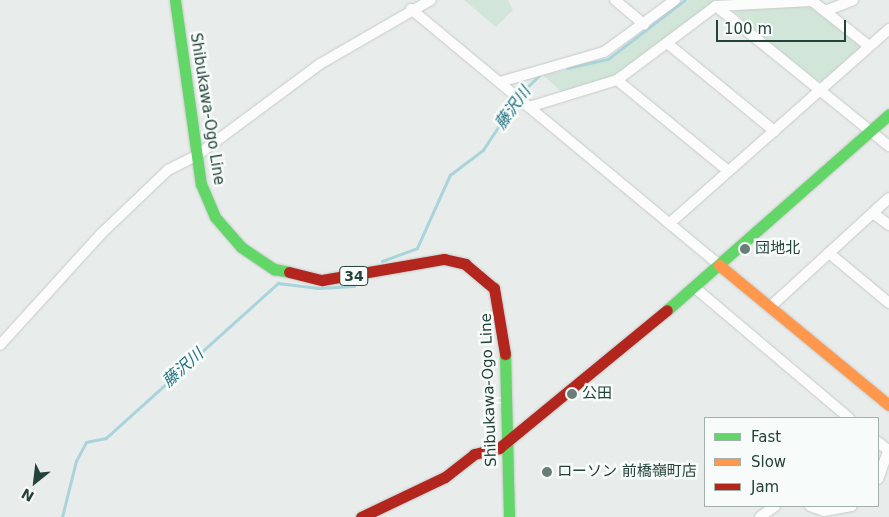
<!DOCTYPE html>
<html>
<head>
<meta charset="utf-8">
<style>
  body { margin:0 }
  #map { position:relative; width:889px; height:517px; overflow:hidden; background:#e8edeb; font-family:"DejaVu Sans","Noto Sans JP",sans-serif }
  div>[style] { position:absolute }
  .green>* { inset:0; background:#d1e6d8 }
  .stream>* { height:2.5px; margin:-1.25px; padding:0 1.25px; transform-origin:1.25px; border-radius:1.25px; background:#a9d4db }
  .roads { filter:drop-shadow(0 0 1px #c5cac8) drop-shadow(0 0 1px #c5cac8) }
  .street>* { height:10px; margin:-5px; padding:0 5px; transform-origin:5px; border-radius:5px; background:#fcfcfc }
  .fast>* { height:11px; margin:-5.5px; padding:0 5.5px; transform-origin:5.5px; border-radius:5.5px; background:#63d668 }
  .slow>* { height:11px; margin:-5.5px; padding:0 5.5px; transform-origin:5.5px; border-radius:5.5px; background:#ff974d }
  .jam>* { height:11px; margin:-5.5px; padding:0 5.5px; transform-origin:5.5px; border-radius:5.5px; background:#b3261e }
  .dots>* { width:14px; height:14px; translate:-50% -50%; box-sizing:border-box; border:2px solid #f7fbf9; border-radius:50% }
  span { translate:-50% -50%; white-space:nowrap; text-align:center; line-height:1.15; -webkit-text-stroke:5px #f7fbf9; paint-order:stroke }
  .shield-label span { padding:1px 4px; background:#f7fbf9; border:1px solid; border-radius:4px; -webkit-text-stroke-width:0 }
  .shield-label { font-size:14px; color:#24423a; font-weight:700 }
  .street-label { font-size:15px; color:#24423a }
  .poi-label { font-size:15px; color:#24423a }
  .left { translate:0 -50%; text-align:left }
  .water-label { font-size:16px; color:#1c6f80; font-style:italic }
  .legend { position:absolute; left:704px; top:417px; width:175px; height:90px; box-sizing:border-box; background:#f7fbf9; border:1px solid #a3b1ad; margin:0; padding:6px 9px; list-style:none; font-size:15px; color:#24423a }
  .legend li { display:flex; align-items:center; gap:10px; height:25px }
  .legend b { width:25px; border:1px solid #a3b1ad }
  .north { position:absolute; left:10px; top:457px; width:50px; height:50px; -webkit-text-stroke:4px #f7fbf9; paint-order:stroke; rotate:209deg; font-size:14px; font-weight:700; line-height:20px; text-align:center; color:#24423a }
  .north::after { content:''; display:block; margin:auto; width:18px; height:22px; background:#24423a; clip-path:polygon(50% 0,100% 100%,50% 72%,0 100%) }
  .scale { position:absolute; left:716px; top:20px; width:130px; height:22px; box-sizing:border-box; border:2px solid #24423a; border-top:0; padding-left:6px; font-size:15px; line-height:18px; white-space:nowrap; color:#24423a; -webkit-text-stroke:4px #f7fbf9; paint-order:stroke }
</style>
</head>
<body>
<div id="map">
  <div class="green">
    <i style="clip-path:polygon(464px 0,508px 0,513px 10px,496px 27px)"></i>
    <i style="clip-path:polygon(689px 0,761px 0,715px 3px,616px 76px,562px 92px,543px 75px,608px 61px)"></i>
    <i style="clip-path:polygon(811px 3px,859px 44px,860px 49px,822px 81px,816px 80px,733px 11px)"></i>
  </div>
  <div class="stream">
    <i style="left:567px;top:68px;width:42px;rotate:-12.4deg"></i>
    <i style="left:608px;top:59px;width:97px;rotate:-37.5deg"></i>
    <i style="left:519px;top:95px;width:29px;rotate:-44deg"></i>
    <i style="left:382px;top:261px;width:37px;rotate:-20deg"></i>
    <i style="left:417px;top:248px;width:80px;rotate:-65.7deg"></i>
    <i style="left:450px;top:175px;width:41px;rotate:-37.1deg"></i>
    <i style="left:483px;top:150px;width:60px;rotate:-56.6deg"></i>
    <i style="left:62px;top:517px;width:58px;rotate:-76deg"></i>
    <i style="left:76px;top:461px;width:21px;rotate:-62deg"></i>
    <i style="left:86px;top:442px;width:20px;rotate:-11deg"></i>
    <i style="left:106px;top:438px;width:232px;rotate:-42deg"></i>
    <i style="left:278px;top:283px;width:40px;rotate:7.1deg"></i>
    <i style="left:318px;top:288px;width:36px;rotate:-3deg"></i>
  </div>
  <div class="roads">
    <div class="street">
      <i style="left:615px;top:0;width:38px;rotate:40deg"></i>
      <i style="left:716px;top:6px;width:96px;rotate:-3deg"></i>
      <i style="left:812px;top:1px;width:73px;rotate:38.3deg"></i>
      <i style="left:411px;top:9px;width:400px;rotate:39.7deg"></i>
      <i style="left:825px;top:11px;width:30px;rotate:-21deg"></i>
      <i style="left:667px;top:43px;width:139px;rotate:39.4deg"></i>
      <i style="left:617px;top:80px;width:144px;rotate:39.3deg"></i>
      <i style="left:500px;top:82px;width:108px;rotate:-16.1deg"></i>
      <i style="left:604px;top:52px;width:88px;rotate:-36.2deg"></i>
      <i style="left:529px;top:107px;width:92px;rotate:-17.1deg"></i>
      <i style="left:617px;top:80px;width:124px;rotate:-36.8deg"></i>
      <i style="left:716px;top:6px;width:223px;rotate:39deg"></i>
      <i style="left:873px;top:213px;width:20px;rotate:37deg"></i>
      <i style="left:670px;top:223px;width:293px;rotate:-41.5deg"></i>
      <i style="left:829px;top:253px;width:78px;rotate:39.8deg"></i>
      <i style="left:694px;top:287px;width:203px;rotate:40.2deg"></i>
      <i style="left:770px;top:307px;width:161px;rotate:-42.5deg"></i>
      <i style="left:0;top:345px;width:150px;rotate:-47.7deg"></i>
      <i style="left:101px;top:234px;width:93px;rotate:-43.7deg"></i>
      <i style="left:168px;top:170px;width:31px;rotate:-27deg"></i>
      <i style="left:196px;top:156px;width:154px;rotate:-36.6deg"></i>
      <i style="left:320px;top:64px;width:128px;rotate:-30deg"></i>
      <i style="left:878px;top:442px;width:14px;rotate:39deg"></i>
      <i style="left:878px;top:479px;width:32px;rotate:-70deg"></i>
      <i style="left:810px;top:506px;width:15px;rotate:20deg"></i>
      <i style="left:824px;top:511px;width:28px;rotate:-10deg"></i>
      <i style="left:760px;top:517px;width:19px;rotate:-36deg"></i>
    </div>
    <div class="fast">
      <i style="left:175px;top:0;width:186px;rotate:82deg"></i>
      <i style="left:201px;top:184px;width:36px;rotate:67deg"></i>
      <i style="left:215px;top:217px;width:40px;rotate:49deg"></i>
      <i style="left:241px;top:247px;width:40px;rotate:34deg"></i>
      <i style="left:274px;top:269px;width:15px;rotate:11deg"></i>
      <i style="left:667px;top:310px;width:296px;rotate:-41.4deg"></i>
      <i style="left:505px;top:354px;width:163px;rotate:88.6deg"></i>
    </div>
    <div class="slow">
      <i style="left:719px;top:265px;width:220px;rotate:39.5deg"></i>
    </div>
    <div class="jam">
      <i style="left:289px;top:272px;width:34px;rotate:14deg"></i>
      <i style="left:322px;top:280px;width:124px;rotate:-9.8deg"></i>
      <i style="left:444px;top:259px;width:22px;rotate:13deg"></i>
      <i style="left:465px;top:264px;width:38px;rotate:40deg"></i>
      <i style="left:494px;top:288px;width:67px;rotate:80.5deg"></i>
      <i style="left:361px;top:517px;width:93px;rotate:-25.5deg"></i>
      <i style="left:445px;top:477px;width:37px;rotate:-38deg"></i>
      <i style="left:474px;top:454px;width:26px;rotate:-13deg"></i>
      <i style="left:499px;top:448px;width:217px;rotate:-39.4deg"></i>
    </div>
  </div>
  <div class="dots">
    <i style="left:745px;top:249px;background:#697e78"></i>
    <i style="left:572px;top:394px;background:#697e78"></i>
    <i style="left:547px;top:472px;background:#697e78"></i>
  </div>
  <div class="shield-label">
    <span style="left:354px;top:276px">34</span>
  </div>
  <div class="street-label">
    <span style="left:207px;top:109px;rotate:81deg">Shibukawa-Ogo Line</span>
    <span style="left:489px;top:390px;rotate:-92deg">Shibukawa-Ogo Line</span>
  </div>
  <div class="poi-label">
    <span class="left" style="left:755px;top:249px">団地北</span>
    <span class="left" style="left:582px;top:394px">公田</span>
    <span class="left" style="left:557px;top:472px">ローソン 前橋嶺町店</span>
  </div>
  <div class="water-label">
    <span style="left:513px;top:108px;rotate:-54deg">藤沢川</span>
    <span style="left:183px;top:368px;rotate:-42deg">藤沢川</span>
  </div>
  <ul class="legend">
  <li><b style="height:6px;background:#63d668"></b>Fast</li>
  <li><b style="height:6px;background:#ff974d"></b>Slow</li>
  <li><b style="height:6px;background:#b3261e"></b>Jam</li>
  </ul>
  <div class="north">N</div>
  <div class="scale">100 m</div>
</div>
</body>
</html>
